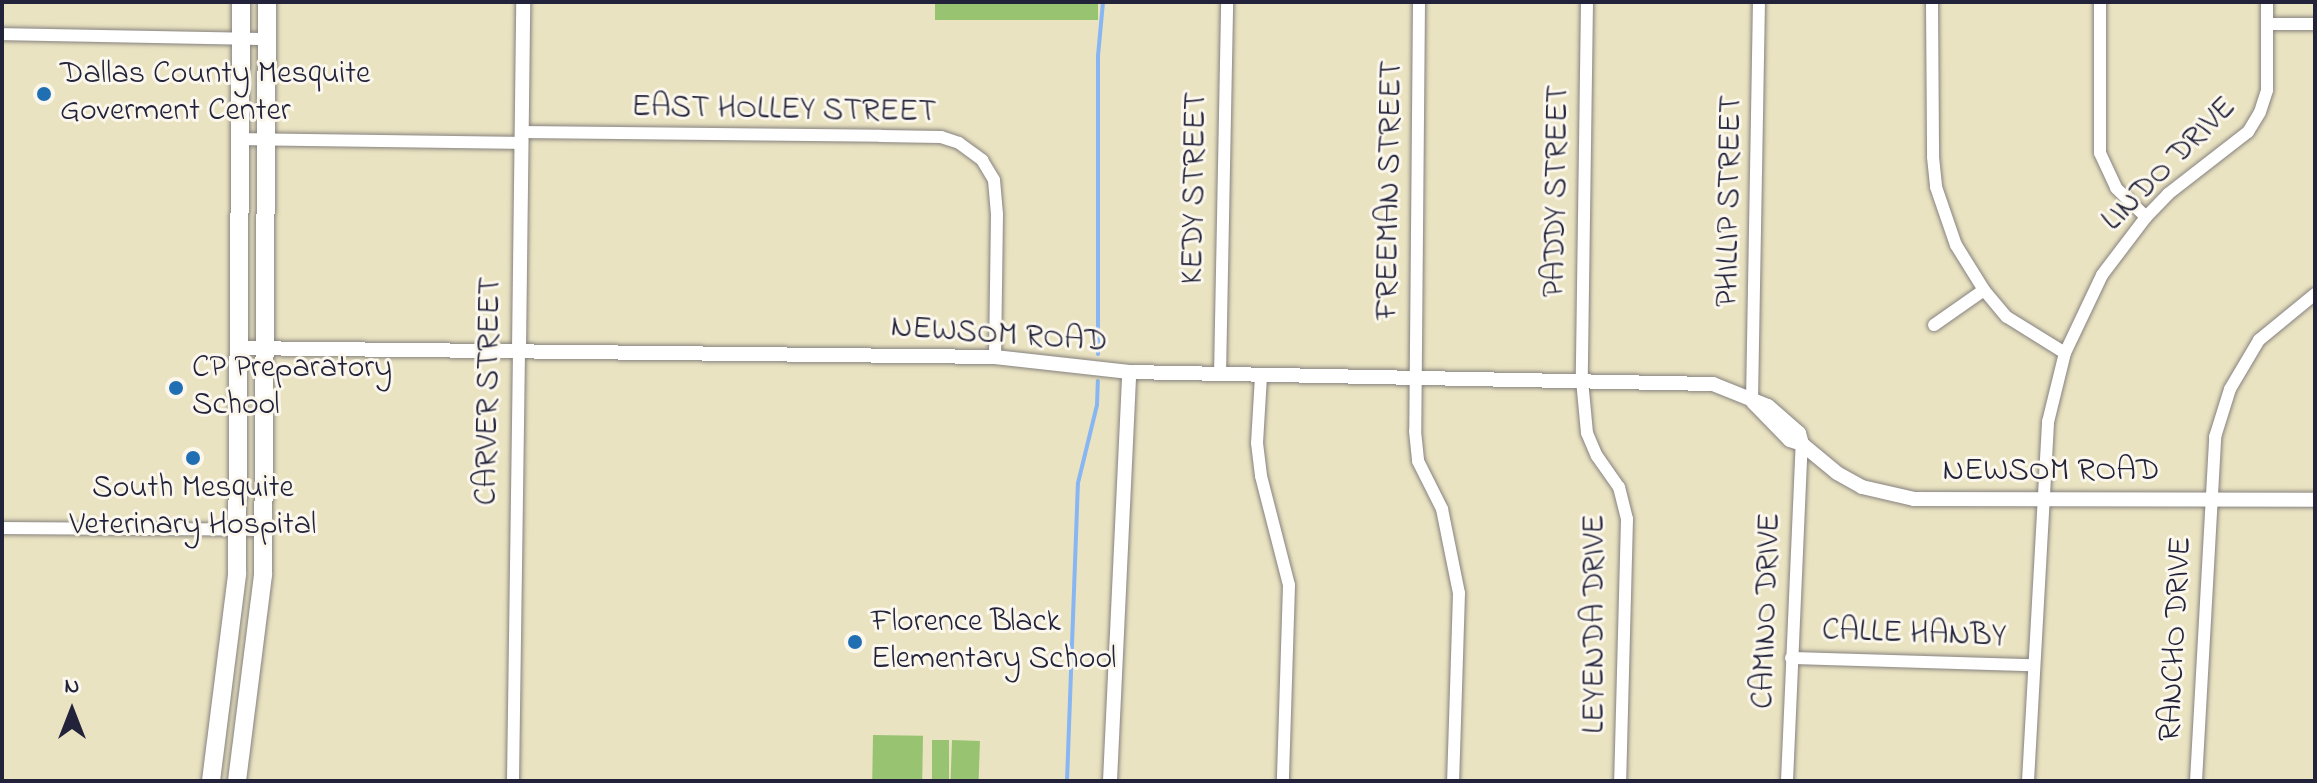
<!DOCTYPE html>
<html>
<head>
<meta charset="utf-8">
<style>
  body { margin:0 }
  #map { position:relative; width:2317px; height:783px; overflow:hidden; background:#eae3c2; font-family:"Indie Flower",sans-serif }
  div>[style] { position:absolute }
  .green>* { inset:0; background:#98c471; transform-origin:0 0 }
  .stream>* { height:4px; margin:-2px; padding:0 2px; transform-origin:2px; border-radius:2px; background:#87b6f2 }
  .roads { filter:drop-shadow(0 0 2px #86827e) drop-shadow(0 0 2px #86827e) }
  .minor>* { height:12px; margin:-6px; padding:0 6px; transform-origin:6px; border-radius:6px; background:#fff }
  .tertiary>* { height:14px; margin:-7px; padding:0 7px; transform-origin:7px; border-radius:7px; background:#fff }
  .primary>* { height:18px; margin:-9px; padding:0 9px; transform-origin:9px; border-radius:9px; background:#fff }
  .dots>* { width:22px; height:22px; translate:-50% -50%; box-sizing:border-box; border:4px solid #fbf7ec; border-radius:50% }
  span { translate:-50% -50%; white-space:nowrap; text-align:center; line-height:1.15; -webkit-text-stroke:6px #fbf7ec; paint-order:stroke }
  .poi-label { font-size:32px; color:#22223b }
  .left { translate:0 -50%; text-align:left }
  .street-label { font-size:32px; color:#22223b }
  .frame { position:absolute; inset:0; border:4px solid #22223b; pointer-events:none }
  .north { position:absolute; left:32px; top:671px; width:80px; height:80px; -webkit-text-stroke:6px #fbf7ec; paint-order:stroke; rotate:0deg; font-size:22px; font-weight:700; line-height:32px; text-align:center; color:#22223b }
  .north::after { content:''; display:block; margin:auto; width:28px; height:36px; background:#22223b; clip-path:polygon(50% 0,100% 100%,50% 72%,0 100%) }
</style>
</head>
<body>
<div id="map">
  <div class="green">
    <i style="left:935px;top:2px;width:163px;height:18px"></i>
    <i style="left:873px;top:735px;width:50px;height:46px;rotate:1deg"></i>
    <i style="left:932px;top:740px;width:17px;height:41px"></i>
    <i style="left:952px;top:740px;width:28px;height:41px;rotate:2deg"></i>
  </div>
  <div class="stream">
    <i style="left:1098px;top:354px;width:298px;rotate:-90deg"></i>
    <i style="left:1098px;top:56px;width:54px;rotate:-84.7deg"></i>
    <i style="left:1067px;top:781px;width:298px;rotate:-87.9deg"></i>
    <i style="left:1078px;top:483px;width:80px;rotate:-76.3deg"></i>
    <i style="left:1097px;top:405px;width:24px;rotate:-88deg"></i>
  </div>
  <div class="roads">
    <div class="minor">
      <i style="left:1419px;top:2px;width:429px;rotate:90.5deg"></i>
      <i style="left:1415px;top:431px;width:30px;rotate:84deg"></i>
      <i style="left:1418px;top:461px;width:54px;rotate:63.4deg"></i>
      <i style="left:1442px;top:509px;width:86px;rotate:78.6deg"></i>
      <i style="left:1459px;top:593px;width:188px;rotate:91.8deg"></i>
      <i style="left:1587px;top:2px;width:378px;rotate:90.8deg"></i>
      <i style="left:1582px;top:380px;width:53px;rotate:84.6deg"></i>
      <i style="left:1587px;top:433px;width:25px;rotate:67deg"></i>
      <i style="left:1597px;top:456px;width:38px;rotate:55deg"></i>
      <i style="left:1619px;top:487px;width:33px;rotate:76deg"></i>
      <i style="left:1627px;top:519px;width:262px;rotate:91.5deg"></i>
      <i style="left:1932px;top:2px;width:155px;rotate:89.6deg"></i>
      <i style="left:1933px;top:157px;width:30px;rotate:84deg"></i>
      <i style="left:1936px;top:187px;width:61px;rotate:71deg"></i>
      <i style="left:1956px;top:245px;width:53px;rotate:58.1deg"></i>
      <i style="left:1984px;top:290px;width:35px;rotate:50deg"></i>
      <i style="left:2007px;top:317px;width:68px;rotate:31.8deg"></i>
      <i style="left:2100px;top:2px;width:151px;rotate:90deg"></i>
      <i style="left:2100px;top:153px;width:38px;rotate:65deg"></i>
      <i style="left:2116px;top:188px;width:42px;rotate:44deg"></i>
      <i style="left:2267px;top:24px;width:48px"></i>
      <i style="left:2px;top:34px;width:265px;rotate:1.1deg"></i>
      <i style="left:522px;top:132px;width:359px;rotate:0.6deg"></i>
      <i style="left:881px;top:136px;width:60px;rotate:1deg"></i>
      <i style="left:941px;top:137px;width:19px;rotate:18deg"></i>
      <i style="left:959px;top:143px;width:29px;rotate:36deg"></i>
      <i style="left:982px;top:160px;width:23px;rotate:59deg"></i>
      <i style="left:994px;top:180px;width:34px;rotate:85deg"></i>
      <i style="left:997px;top:214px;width:143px;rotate:90.8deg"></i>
      <i style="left:240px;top:139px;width:282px;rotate:0.8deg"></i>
      <i style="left:1934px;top:325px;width:61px;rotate:-35deg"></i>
      <i style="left:1220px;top:375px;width:373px;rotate:-88.9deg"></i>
      <i style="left:1261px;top:376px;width:67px;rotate:93.4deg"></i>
      <i style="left:1257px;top:443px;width:33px;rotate:83deg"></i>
      <i style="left:1261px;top:476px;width:113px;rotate:75.6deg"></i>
      <i style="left:1289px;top:585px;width:196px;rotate:91.8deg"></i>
      <i style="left:1752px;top:401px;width:399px;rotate:-89deg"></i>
      <i style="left:2px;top:528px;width:262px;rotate:0.4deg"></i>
      <i style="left:1791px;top:658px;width:243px;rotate:1.7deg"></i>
      <i style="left:513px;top:781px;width:431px;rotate:-89.2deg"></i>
      <i style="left:1787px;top:781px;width:337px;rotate:-87.5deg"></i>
      <i style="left:2028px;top:781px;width:360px;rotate:-86.8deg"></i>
      <i style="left:2048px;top:422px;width:71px;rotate:-76.2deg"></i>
      <i style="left:2065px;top:353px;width:86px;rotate:-64.6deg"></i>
      <i style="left:2102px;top:275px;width:73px;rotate:-52.8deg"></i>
      <i style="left:2146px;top:217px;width:32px;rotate:-46deg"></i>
      <i style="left:2168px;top:194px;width:101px;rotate:-37.8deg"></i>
      <i style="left:2248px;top:132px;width:23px;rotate:-59deg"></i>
      <i style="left:2260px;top:112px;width:23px;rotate:-72deg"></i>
      <i style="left:2267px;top:90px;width:88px;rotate:-90deg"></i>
      <i style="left:2196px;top:781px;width:345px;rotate:-86.8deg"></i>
      <i style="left:2215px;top:437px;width:50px;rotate:-72.6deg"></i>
      <i style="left:2230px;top:389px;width:57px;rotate:-59.4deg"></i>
      <i style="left:2259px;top:340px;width:72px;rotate:-39.4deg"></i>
    </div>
    <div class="tertiary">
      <i style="left:238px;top:348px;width:757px;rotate:0.68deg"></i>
      <i style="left:995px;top:357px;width:135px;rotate:6.4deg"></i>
      <i style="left:1129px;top:372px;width:584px;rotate:1.18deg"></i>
      <i style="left:1713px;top:384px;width:59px;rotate:21.8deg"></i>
      <i style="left:1768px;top:406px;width:41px;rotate:41.1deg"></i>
      <i style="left:1799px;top:433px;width:11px;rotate:75deg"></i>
      <i style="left:519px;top:350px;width:348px;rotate:-89.3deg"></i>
      <i style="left:1753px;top:402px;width:53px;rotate:45.8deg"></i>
      <i style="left:1790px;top:440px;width:13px;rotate:18deg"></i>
      <i style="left:1802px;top:444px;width:45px;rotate:39.6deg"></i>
      <i style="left:1837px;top:473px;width:29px;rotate:29deg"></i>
      <i style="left:1862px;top:487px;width:53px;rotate:13deg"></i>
      <i style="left:1914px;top:499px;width:401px;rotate:0.1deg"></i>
      <i style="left:1110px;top:781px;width:409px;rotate:-87.3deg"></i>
    </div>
    <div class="primary">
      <i style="left:211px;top:781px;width:209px;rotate:-82.8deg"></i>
      <i style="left:237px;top:574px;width:572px;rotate:-89.6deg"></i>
      <i style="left:237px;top:781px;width:208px;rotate:-82.8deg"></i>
      <i style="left:263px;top:575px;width:573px;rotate:-89.6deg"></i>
    </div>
  </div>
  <div class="dots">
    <i style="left:44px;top:94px;background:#1f6fb2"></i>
    <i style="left:176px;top:388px;background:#1f6fb2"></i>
    <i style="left:193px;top:458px;background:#1f6fb2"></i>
    <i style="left:855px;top:642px;background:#1f6fb2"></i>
  </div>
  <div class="poi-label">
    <span class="left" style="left:60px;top:94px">Dallas County Mesquite<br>Goverment Center</span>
    <span class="left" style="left:192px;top:388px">CP Preparatory<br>School</span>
    <span style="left:193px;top:508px">South Mesquite<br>Veterinary Hospital</span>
    <span class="left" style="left:871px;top:642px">Florence Black<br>Elementary School</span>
  </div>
  <div class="street-label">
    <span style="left:784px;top:111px;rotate:1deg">EAST HOLLEY STREET</span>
    <span style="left:2170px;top:165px;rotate:-45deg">LINDO DRIVE</span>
    <span style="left:1196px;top:188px;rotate:-89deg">KEDY STREET</span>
    <span style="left:1391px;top:190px;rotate:-89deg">FREEMAN STREET</span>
    <span style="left:1558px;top:191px;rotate:-89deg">PADDY STREET</span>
    <span style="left:1731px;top:201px;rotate:-89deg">PHILLIP STREET</span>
    <span style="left:999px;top:336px;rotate:4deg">NEWSOM ROAD</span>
    <span style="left:490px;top:391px;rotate:-89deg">CARVER STREET</span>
    <span style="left:2051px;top:472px">NEWSOM ROAD</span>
    <span style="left:1768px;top:611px;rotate:-88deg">CAMINO DRIVE</span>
    <span style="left:1596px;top:624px;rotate:-90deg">LEYENDA DRIVE</span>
    <span style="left:1914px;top:635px;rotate:2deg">CALLE HANBY</span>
    <span style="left:2177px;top:639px;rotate:-87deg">RANCHO DRIVE</span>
  </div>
  <div class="frame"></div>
  <div class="north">N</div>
</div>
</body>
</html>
